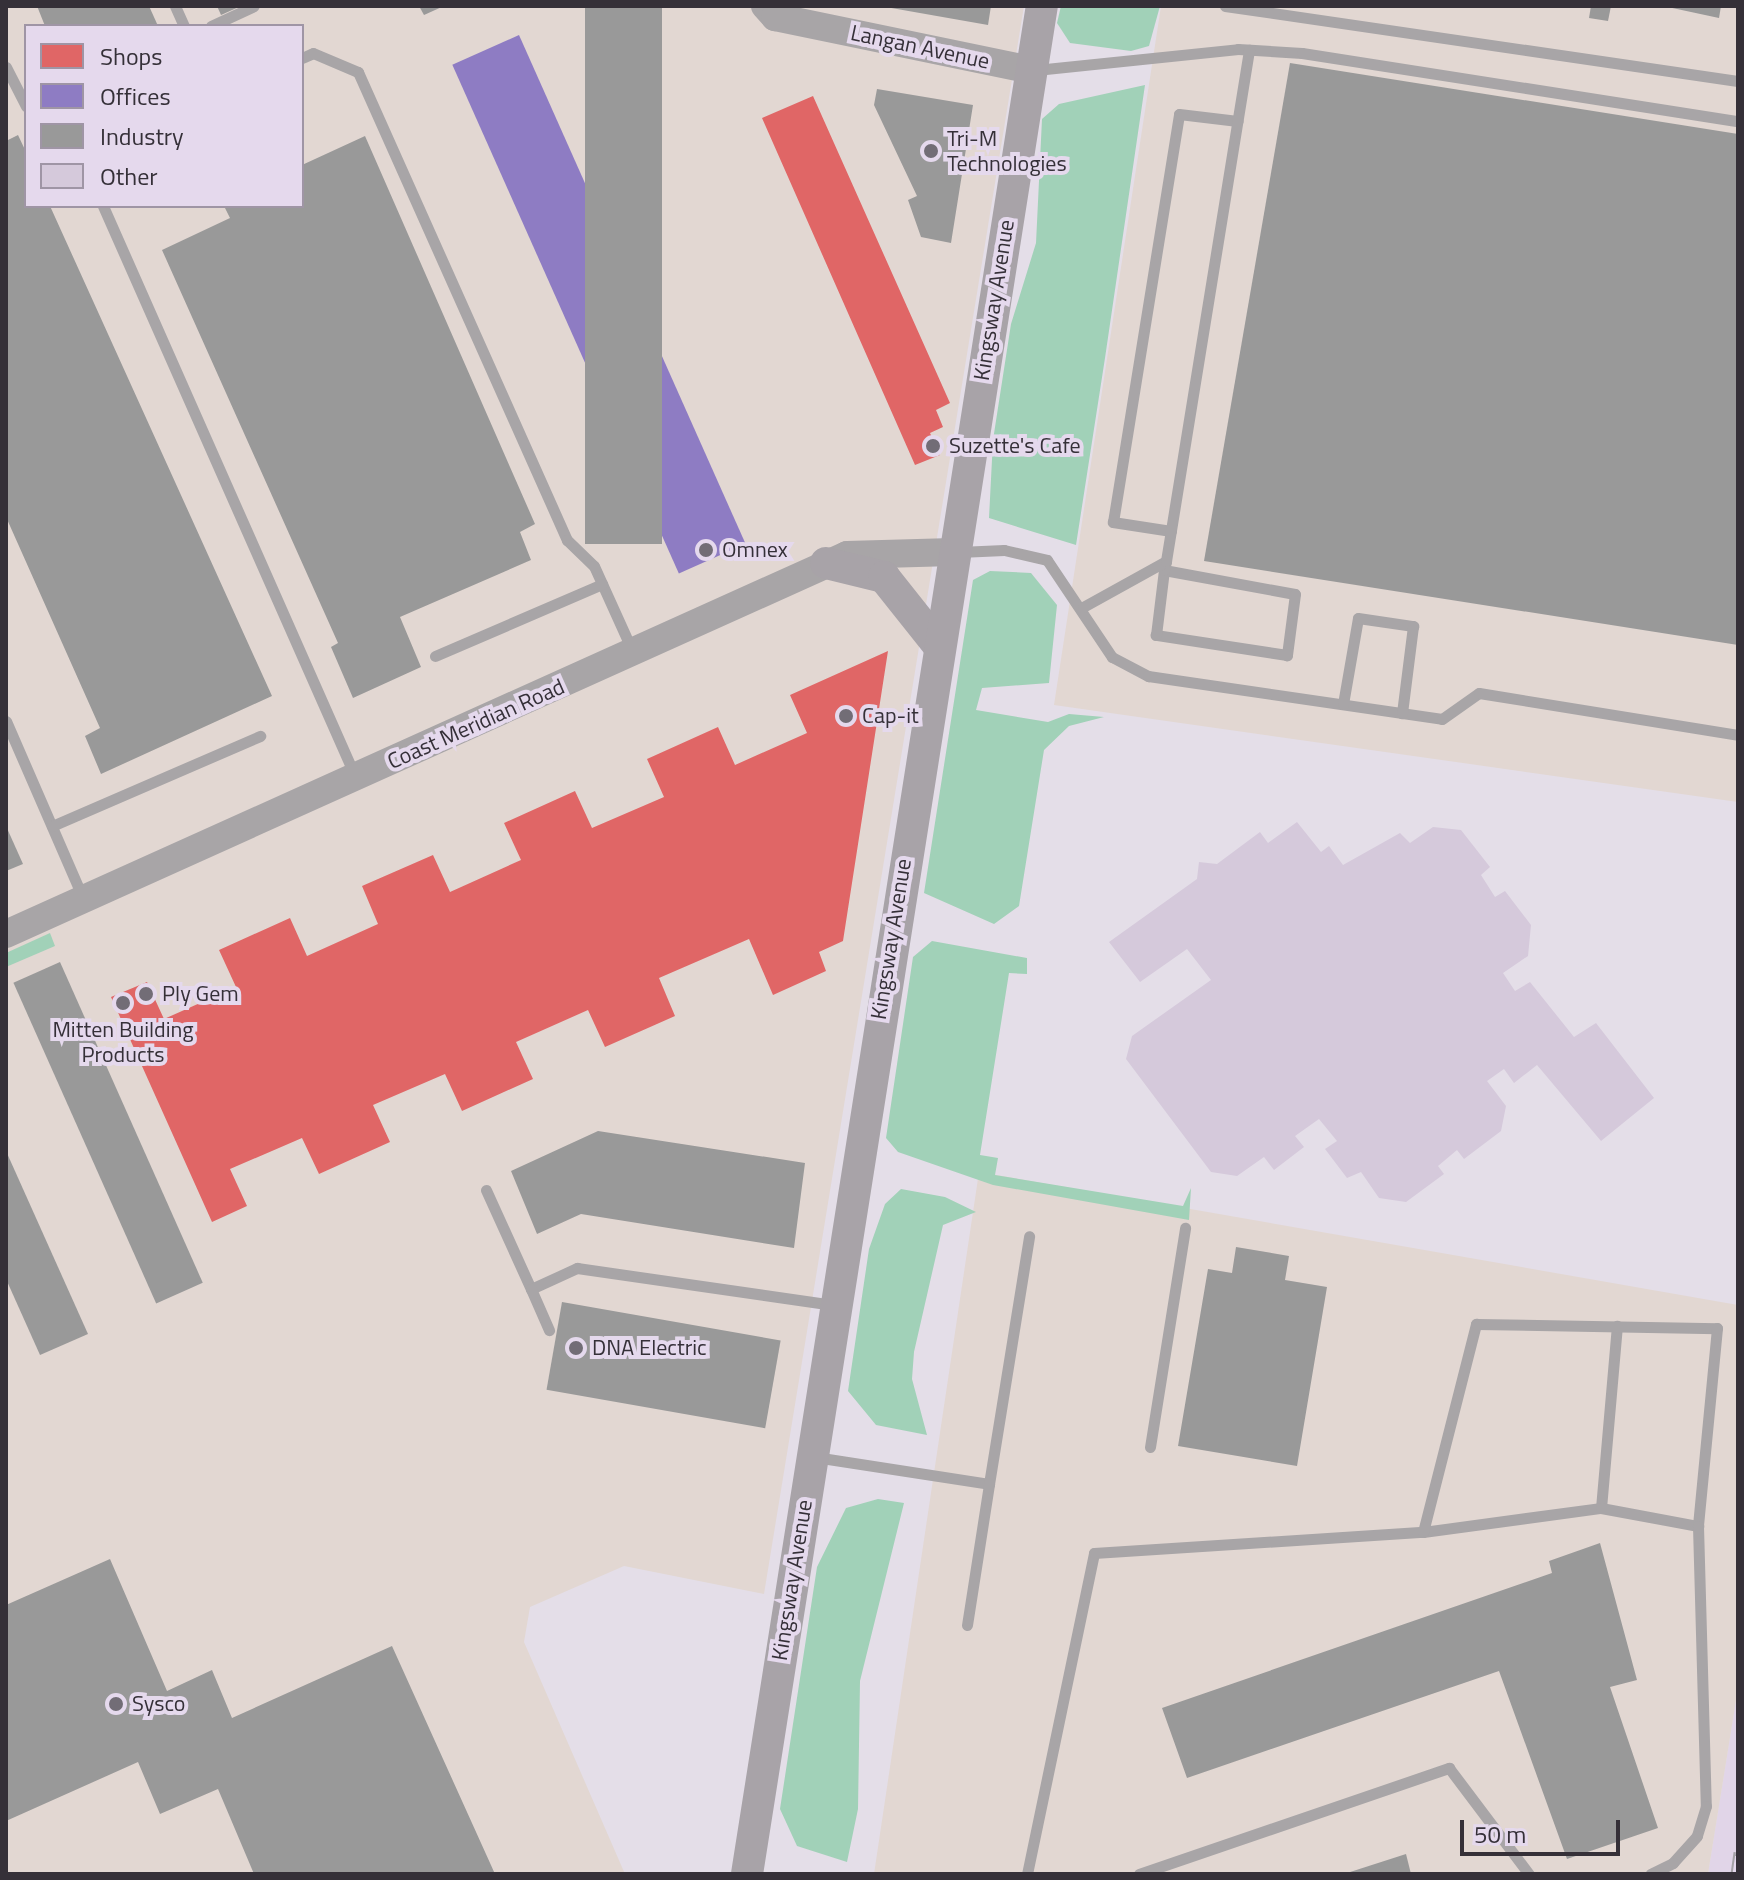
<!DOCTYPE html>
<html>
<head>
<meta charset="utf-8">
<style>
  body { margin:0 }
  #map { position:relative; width:1744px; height:1880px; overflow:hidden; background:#e4dee8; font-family:"Titillium Web",sans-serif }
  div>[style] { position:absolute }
  .built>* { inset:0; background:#e1d5e8 }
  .industrial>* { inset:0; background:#e2d7d2 }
  .green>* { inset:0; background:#a1d1b8 }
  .shops>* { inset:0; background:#e06666 }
  .offices>* { inset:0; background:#8e7cc3; transform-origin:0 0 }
  .industry>* { inset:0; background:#999; transform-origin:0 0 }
  .building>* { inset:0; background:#d5c9db }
  .service>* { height:11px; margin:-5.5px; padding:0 5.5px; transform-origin:5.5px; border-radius:5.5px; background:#a8a5a7 }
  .tertiary>* { height:28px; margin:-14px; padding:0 14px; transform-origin:14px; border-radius:14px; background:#a8a5a7 }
  .secondary>* { height:32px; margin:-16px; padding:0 16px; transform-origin:16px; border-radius:16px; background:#a8a3a8 }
  .rail>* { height:9px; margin-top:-4.5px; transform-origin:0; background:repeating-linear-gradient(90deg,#e5d9ed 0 18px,#a4a1a6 0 36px); box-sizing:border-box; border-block:2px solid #a4a1a6 }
  .dots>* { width:22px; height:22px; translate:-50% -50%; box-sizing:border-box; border:4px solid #e5d9ed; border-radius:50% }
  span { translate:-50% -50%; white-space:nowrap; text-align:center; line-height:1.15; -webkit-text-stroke:8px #e5d9ed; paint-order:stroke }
  .street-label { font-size:22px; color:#353038 }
  .poi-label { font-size:22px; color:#353038 }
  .left { translate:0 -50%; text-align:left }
  .frame { position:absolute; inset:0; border:8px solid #353038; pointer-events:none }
  .legend { position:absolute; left:24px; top:24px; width:280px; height:184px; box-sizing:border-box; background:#e5d9ed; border:2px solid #9f95a5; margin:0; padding:10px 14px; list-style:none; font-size:24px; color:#353038 }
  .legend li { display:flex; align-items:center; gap:16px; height:40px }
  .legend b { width:40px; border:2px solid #9f95a5 }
  .scale { position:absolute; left:1460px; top:1820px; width:160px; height:36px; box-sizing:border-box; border:4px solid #353038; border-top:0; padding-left:10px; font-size:24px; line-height:28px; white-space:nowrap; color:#353038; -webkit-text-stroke:6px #e5d9ed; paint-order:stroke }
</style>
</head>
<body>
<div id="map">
  <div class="built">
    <i style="clip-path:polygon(1738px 1688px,1738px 1874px,1708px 1874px)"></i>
  </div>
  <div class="industrial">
    <i style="clip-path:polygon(evenodd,6px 6px,1024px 6px,764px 1594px,624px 1566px,530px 1607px,524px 1642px,625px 1874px,6px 1874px,6px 6px,26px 26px,302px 26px,302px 206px,26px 206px,26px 26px)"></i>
    <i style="clip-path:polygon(1161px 6px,1738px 6px,1738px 802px,1054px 705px)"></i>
    <i style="clip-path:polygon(979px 1172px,1738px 1305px,1738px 1688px,1708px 1874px,874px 1874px)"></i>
  </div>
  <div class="green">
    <i style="clip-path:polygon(1061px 6px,1160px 6px,1149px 46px,1131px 51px,1070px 43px,1057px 23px)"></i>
    <i style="clip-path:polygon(1145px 85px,1105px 358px,1076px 545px,989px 518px,993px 440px,1011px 324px,1036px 243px,1042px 119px,1059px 104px)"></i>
    <i style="clip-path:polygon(990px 571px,1031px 573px,1057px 605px,1049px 683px,982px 688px,976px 710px,1048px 722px,1069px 714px,1104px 717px,1069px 726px,1044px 750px,1019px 906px,994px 924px,924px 893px,973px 580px)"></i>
    <i style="clip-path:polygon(50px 933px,55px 946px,6px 967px,6px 953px)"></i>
    <i style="clip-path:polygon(932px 941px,1027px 958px,1027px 974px,1009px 973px,980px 1155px,998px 1158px,995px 1175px,1183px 1206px,1191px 1188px,1189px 1220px,993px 1185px,898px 1152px,886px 1138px,913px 957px)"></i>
    <i style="clip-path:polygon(901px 1189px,945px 1197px,976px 1212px,943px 1225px,914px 1352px,912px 1379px,927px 1435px,876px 1425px,848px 1391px,869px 1249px,885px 1204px)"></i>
    <i style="clip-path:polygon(878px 1499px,904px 1503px,860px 1681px,858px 1809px,847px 1862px,797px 1846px,780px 1809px,817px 1567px,846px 1508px)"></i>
  </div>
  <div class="shops">
    <i style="clip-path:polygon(813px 96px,950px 403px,936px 410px,943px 427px,930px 433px,940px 455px,915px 465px,762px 118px)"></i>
    <i style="clip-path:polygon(888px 651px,843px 941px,819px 952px,826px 971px,773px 995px,749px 939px,659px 978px,675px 1016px,605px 1047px,588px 1010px,516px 1042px,533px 1079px,462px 1111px,445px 1074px,373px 1105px,390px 1142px,319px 1174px,302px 1138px,230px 1169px,247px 1206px,212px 1222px,111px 997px,147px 982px,164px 1019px,236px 987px,219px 950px,290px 918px,307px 956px,378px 924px,362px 886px,433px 855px,450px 892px,521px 860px,504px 823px,575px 791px,592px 828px,664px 797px,647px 759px,718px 727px,735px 765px,807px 733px,790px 695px)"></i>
  </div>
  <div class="offices">
    <i style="left:519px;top:35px;width:557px;height:73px;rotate:66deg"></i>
  </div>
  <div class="industry">
    <i style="clip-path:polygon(37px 6px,149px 6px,158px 26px,45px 26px)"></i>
    <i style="clip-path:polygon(217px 6px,241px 6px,221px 15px)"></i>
    <i style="clip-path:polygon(419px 6px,444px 6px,424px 15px)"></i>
    <i style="left:585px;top:6px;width:77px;height:538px"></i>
    <i style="clip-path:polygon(880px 6px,991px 6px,988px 25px)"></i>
    <i style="clip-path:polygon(1591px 6px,1611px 6px,1608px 21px,1589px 18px)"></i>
    <i style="clip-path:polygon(1663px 6px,1721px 6px,1719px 18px)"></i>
    <i style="clip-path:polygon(1290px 63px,1738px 134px,1738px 645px,1204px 561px)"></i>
    <i style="clip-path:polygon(877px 89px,973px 105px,951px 243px,921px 237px,908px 200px,917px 196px,874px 105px)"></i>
    <i style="clip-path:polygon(18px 135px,26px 152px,26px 206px,50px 206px,272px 696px,101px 774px,85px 736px,100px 728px,6px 517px,6px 141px)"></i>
    <i style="clip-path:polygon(365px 136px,535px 524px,520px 532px,531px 560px,400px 617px,421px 667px,353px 698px,331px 647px,338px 643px,162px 250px,230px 218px,224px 206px,302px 206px,302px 165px)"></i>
    <i style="clip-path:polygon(6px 826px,23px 864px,6px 871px)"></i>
    <i style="left:60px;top:962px;width:351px;height:51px;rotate:66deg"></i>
    <i style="clip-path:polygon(598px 1131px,805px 1163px,794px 1248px,581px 1214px,537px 1234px,511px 1171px)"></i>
    <i style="clip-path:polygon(6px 1151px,88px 1334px,40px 1355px,6px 1279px)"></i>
    <i style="clip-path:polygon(1236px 1247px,1289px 1256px,1285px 1280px,1327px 1287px,1297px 1466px,1178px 1446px,1208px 1269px,1232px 1273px)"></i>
    <i style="left:562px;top:1302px;width:222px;height:89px;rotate:10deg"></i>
    <i style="clip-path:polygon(1600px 1543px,1637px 1680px,1610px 1687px,1658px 1828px,1567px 1859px,1499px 1671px,1187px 1778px,1162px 1708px,1552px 1573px,1549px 1561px)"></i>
    <i style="clip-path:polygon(110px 1559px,167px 1691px,212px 1670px,232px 1718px,392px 1646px,495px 1874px,254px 1874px,218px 1789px,160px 1814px,138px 1762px,6px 1821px,6px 1605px)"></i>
    <i style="clip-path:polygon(1406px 1854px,1411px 1874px,1347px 1874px,1347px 1873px)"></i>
  </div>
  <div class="building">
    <i style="clip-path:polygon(1297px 822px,1321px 852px,1329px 846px,1343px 865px,1400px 833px,1410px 843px,1433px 827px,1461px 830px,1490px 867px,1481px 875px,1495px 897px,1505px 891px,1531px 925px,1528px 956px,1503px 973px,1515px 991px,1530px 982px,1574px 1037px,1596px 1023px,1654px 1098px,1601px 1141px,1537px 1065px,1514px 1083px,1504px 1069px,1487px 1081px,1506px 1106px,1501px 1131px,1464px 1159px,1457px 1150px,1438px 1166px,1444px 1174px,1406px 1202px,1379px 1198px,1361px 1172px,1347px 1178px,1325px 1149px,1337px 1141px,1319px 1119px,1295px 1136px,1304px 1147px,1274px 1170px,1264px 1157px,1237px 1176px,1211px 1172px,1126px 1059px,1132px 1036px,1211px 980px,1187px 949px,1140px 982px,1109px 942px,1197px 879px,1199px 862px,1217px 864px,1260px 832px,1268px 843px)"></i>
  </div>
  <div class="service">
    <i style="left:175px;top:6px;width:22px;rotate:66deg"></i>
    <i style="left:1225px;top:6px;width:518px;rotate:8.32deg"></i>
    <i style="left:211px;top:26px;width:47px;rotate:-24.9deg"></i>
    <i style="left:302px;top:58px;width:12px;rotate:-24deg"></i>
    <i style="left:313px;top:53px;width:49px;rotate:22.9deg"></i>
    <i style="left:358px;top:72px;width:513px;rotate:65.94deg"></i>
    <i style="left:567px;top:540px;width:37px;rotate:44deg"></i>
    <i style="left:594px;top:566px;width:92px;rotate:65.7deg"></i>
    <i style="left:6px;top:67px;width:44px;rotate:62.9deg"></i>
    <i style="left:1036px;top:70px;width:203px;rotate:-5.9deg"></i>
    <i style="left:1238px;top:49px;width:64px;rotate:3.6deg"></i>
    <i style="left:1302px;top:53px;width:441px;rotate:8.9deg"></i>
    <i style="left:103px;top:206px;width:623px;rotate:66.15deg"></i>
    <i style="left:1171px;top:531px;width:59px;rotate:-171.2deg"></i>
    <i style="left:1113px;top:522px;width:413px;rotate:-80.8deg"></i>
    <i style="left:1179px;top:114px;width:59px;rotate:6.8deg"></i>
    <i style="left:959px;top:552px;width:45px;rotate:-2.5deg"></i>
    <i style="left:1004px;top:550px;width:44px;rotate:13.1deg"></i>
    <i style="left:1047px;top:560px;width:117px;rotate:56.2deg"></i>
    <i style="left:1112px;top:657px;width:41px;rotate:27.8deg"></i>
    <i style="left:1148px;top:676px;width:297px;rotate:8.3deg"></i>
    <i style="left:1442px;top:719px;width:45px;rotate:-35.1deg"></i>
    <i style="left:1479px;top:693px;width:262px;rotate:9.2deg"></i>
    <i style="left:1164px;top:570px;width:133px;rotate:10.4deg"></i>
    <i style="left:1295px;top:594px;width:62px;rotate:97.5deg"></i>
    <i style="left:1287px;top:655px;width:133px;rotate:-171.3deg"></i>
    <i style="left:1156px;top:635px;width:65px;rotate:-83deg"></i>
    <i style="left:1164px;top:570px;width:9px;rotate:-77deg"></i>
    <i style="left:1083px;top:607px;width:95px;rotate:-29deg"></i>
    <i style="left:1166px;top:561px;width:518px;rotate:-80.77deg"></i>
    <i style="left:435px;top:656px;width:182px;rotate:-23.3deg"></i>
    <i style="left:1343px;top:704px;width:87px;rotate:-80.1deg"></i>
    <i style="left:1358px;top:618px;width:56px;rotate:8.3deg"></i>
    <i style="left:1413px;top:626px;width:88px;rotate:97.2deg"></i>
    <i style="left:6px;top:721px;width:195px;rotate:66.5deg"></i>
    <i style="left:52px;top:826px;width:227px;rotate:-23.4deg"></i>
    <i style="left:486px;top:1190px;width:109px;rotate:65.6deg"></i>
    <i style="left:531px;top:1289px;width:51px;rotate:-24.5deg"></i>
    <i style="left:577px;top:1268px;width:259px;rotate:8.2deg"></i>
    <i style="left:531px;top:1289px;width:45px;rotate:66.3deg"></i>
    <i style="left:1150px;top:1447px;width:222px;rotate:-80.9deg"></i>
    <i style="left:815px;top:1457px;width:176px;rotate:8.8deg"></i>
    <i style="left:989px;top:1484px;width:251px;rotate:-80.8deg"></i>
    <i style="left:1601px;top:1508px;width:183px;rotate:-85deg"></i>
    <i style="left:1423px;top:1532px;width:180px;rotate:-7.7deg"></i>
    <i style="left:1601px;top:1508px;width:99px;rotate:10.5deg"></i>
    <i style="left:967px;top:1625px;width:143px;rotate:-81.1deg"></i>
    <i style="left:1027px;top:1874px;width:328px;rotate:-78.2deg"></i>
    <i style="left:1094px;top:1553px;width:330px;rotate:-3.7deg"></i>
    <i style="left:1423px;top:1532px;width:215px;rotate:-75.7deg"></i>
    <i style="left:1476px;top:1324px;width:241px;rotate:1deg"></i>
    <i style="left:1717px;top:1328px;width:199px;rotate:95.5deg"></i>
    <i style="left:1698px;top:1526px;width:280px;rotate:88.4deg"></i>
    <i style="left:1706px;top:1806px;width:31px;rotate:107deg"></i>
    <i style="left:1697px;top:1836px;width:36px;rotate:132deg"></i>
    <i style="left:1673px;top:1863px;width:25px;rotate:154deg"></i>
    <i style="left:1139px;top:1874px;width:328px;rotate:-18.9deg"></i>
    <i style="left:1449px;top:1768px;width:133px;rotate:53deg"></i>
  </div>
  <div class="tertiary">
    <i style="left:765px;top:6px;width:15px;rotate:48deg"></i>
    <i style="left:775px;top:17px;width:261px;rotate:11.7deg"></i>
    <i style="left:6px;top:934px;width:922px;rotate:-24.26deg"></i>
    <i style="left:847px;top:555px;width:106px;rotate:-1.6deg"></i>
  </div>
  <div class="secondary">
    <i style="left:826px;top:563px;width:60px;rotate:13.6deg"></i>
    <i style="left:884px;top:577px;width:87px;rotate:51.5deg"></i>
    <i style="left:747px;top:1874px;width:1891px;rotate:-81.03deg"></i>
  </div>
  <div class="rail">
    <i style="left:1735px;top:1874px;width:22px;rotate:-82deg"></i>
  </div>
  <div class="dots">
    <i style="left:931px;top:151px;background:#726d76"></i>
    <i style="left:933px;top:446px;background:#726d76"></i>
    <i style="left:706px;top:550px;background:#726d76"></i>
    <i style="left:846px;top:716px;background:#726d76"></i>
    <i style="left:146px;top:994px;background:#726d76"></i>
    <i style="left:123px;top:1003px;background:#726d76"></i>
    <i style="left:576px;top:1348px;background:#726d76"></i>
    <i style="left:116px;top:1704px;background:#726d76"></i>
  </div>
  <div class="street-label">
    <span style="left:920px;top:47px;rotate:12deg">Langan Avenue</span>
    <span style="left:994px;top:300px;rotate:-81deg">Kingsway Avenue</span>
    <span style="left:476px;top:724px;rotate:-24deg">Coast Meridian Road</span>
    <span style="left:891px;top:939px;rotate:-81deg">Kingsway Avenue</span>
    <span style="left:792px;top:1580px;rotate:-81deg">Kingsway Avenue</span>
  </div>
  <div class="poi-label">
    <span class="left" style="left:947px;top:151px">Tri-M<br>Technologies</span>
    <span class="left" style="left:949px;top:446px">Suzette's Cafe</span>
    <span class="left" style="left:722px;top:550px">Omnex</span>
    <span class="left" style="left:862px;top:716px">Cap-it</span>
    <span class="left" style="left:162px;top:994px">Ply Gem</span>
    <span style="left:123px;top:1042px">Mitten Building<br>Products</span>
    <span class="left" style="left:592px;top:1348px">DNA Electric</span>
    <span class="left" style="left:132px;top:1704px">Sysco</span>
  </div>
  <div class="frame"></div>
  <ul class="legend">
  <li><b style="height:22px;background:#e06666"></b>Shops</li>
  <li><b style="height:22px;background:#8e7cc3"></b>Offices</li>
  <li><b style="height:22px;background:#999"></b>Industry</li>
  <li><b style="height:22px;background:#d5c9db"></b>Other</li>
  </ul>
  <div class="scale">50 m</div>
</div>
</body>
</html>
